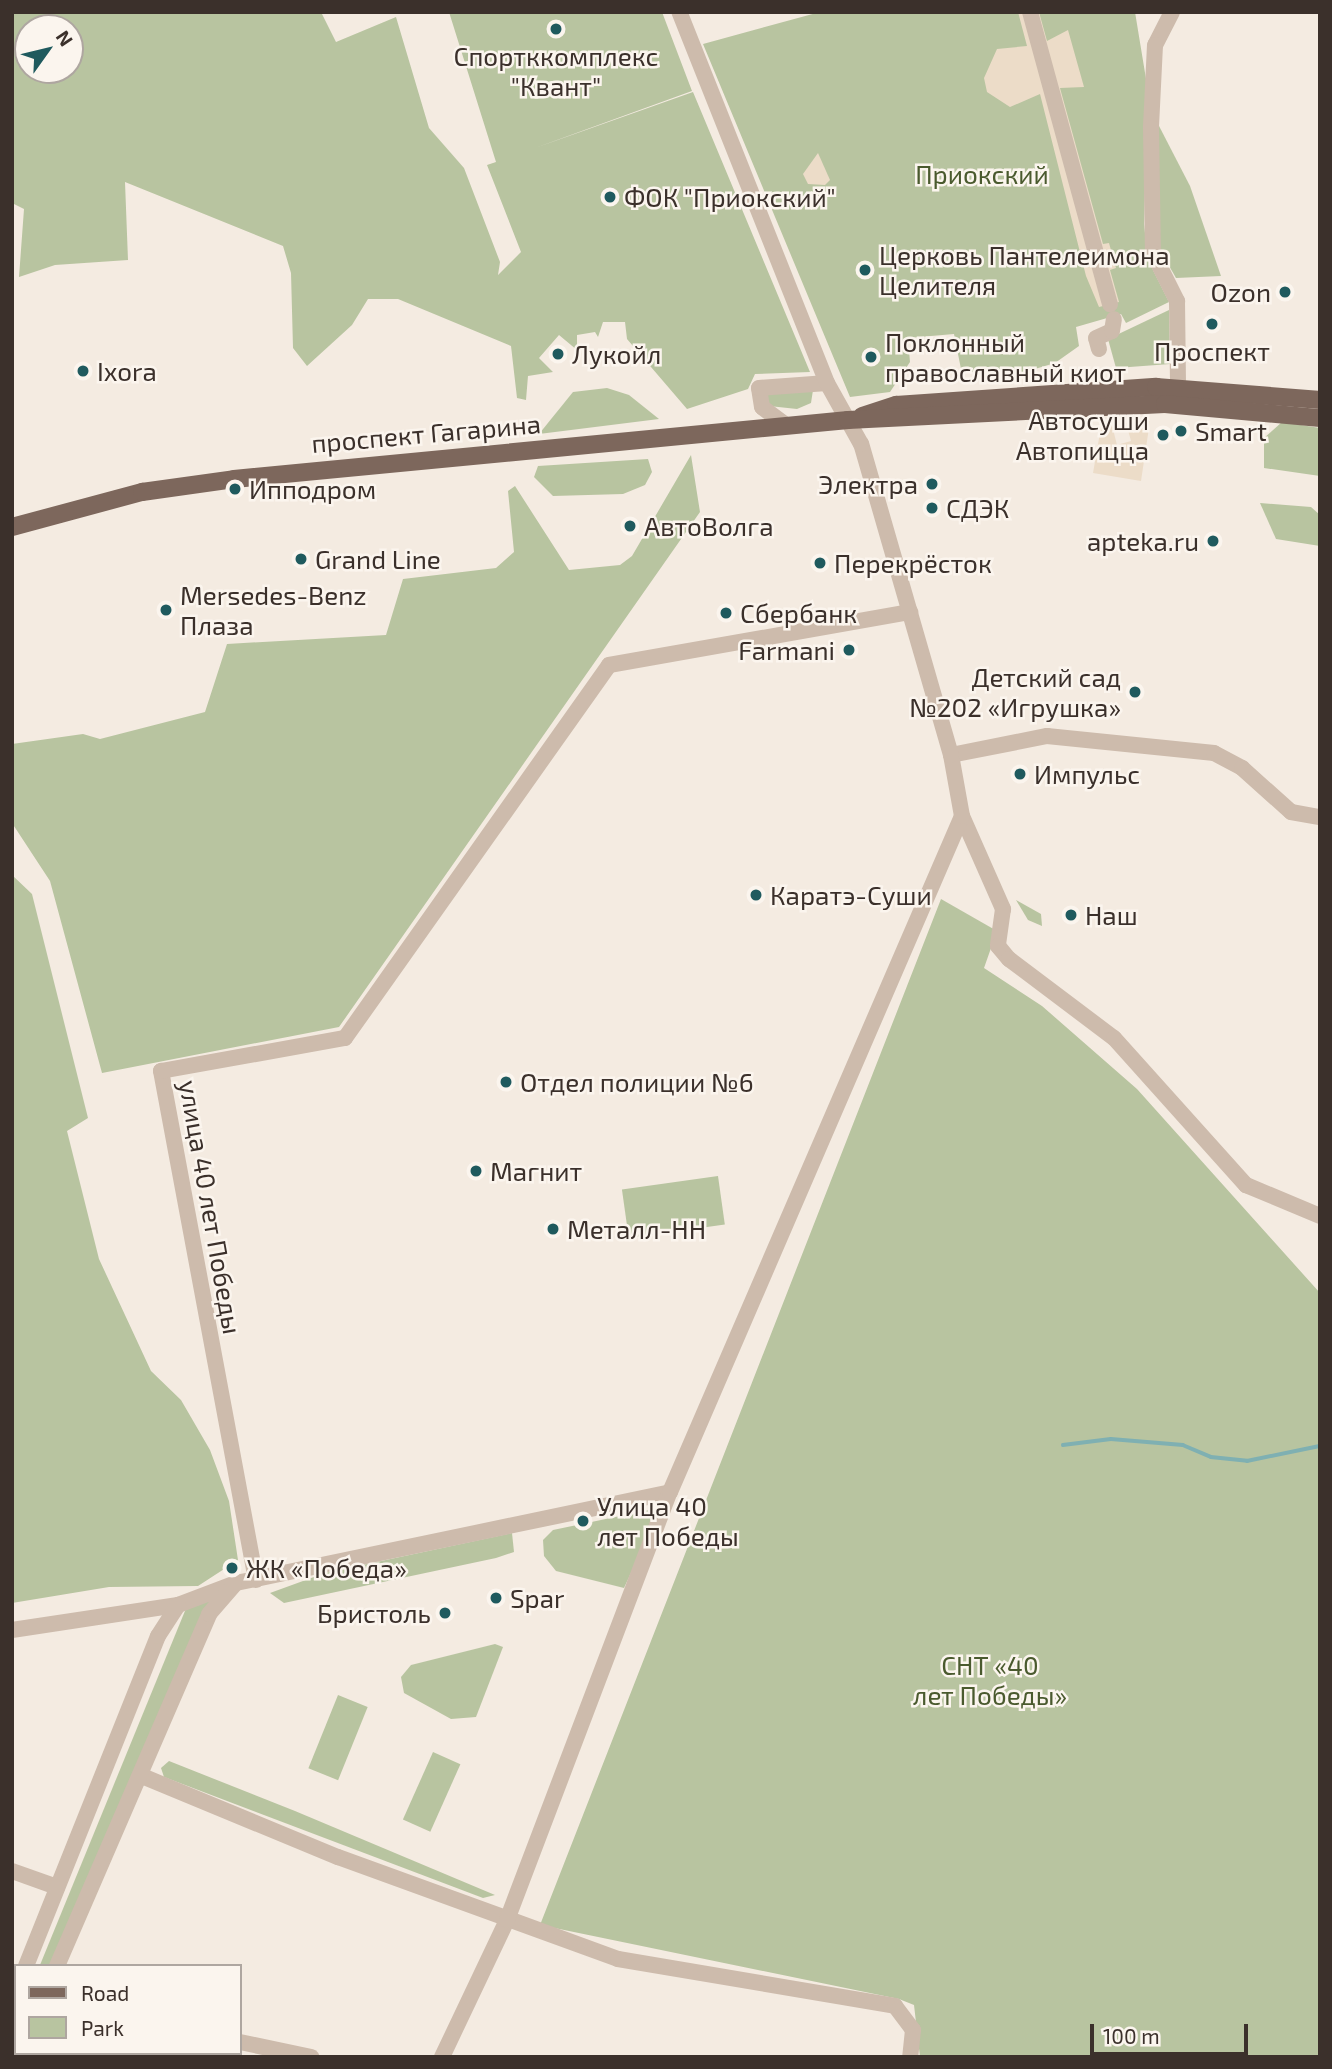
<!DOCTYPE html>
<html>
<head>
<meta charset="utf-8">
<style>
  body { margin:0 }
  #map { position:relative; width:1332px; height:2069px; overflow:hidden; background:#f4ebe1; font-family:"Exo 2",sans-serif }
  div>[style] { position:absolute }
  .green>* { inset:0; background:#b8c4a0; transform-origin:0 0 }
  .plaza>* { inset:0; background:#ecdcc8 }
  .stream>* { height:3.5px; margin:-1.75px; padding:0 1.75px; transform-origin:1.75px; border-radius:1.75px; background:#7fb0b2 }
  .minor>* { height:16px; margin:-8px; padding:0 8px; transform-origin:8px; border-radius:8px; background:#cdbbac }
  .major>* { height:18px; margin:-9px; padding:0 9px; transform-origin:9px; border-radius:9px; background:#7d675c }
  .dots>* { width:19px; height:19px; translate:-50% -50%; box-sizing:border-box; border:4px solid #fbf5ee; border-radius:50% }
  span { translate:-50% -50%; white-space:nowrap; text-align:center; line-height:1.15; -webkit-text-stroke:5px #fbf5ee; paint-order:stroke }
  .poi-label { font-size:26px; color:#3b302b }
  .left { translate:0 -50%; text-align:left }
  .right { translate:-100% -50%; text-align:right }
  .park-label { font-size:26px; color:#4a5a2e }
  .street-label { font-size:26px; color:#3b302b }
  .frame { position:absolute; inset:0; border:14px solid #3b302b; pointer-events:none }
  .legend { position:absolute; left:14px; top:1964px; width:228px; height:91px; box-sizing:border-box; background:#fbf5ee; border:2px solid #aea6a0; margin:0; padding:9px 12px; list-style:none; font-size:21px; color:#3b302b }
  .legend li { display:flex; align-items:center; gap:14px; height:35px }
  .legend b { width:35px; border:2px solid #aea6a0 }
  .north { position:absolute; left:14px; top:14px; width:70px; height:70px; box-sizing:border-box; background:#fbf5ee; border:2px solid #aea6a0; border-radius:50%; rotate:56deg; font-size:19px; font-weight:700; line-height:28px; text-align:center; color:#3b302b }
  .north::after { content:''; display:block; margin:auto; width:24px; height:32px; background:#1f5a5e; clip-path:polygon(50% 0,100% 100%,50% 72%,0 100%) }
  .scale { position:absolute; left:1090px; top:2024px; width:158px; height:32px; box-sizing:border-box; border:4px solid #3b302b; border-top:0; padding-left:9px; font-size:21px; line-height:24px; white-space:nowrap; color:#3b302b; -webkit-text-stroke:5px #fbf5ee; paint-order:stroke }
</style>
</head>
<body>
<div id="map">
  <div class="green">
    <i style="clip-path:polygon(evenodd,12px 12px,321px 12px,336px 42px,396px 17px,429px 128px,464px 168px,500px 262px,498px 275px,521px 252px,487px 165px,496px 162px,449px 12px,662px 12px,692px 91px,535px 148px,693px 92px,810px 372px,755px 374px,748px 389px,687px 409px,627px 339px,625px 322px,603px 322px,598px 337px,595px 332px,577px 335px,577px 350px,559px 335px,539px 358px,553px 372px,528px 376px,526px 400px,517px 398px,511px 346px,398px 299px,368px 299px,352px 325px,307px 366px,293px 348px,291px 273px,283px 246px,125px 182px,128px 260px,55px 265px,19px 277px,24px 209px,12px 203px,12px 12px,28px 28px,70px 28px,70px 70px,28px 70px,28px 28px)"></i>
    <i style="clip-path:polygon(820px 12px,1135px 12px,1147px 85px,1144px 224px,1148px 260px,1169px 302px,1126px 323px,1121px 314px,1076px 327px,1079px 346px,1055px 363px,1018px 374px,1014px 383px,961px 369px,954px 334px,908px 338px,910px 362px,890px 392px,850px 397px,703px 44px)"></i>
    <i style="clip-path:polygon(1158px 124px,1190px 186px,1221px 276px,1176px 278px,1159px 248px)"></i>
    <i style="clip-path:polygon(1169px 310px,1170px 364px,1116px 368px,1108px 339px)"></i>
    <i style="clip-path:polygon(607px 388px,629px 395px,659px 419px,539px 434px,573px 392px)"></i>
    <i style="clip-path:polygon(813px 390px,811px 403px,797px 409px,769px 406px,762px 394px)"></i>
    <i style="clip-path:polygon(1282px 422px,1320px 428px,1320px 476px,1264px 468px,1264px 438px)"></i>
    <i style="clip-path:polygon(691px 455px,700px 512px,339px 1027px,102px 1073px,50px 881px,12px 823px,12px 744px,83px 734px,100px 739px,205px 712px,227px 644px,386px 635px,403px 579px,496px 568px,514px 552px,508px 491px,515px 486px,569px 570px,620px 565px,632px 556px)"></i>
    <i style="clip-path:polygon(648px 459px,652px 472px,645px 485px,623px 494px,553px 496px,534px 477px,538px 466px)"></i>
    <i style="clip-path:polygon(1260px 503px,1311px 507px,1320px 515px,1320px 546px,1276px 539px)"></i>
    <i style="clip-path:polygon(12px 875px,32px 894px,88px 1118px,67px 1131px,99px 1259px,151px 1371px,181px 1400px,210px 1450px,229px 1501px,238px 1560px,198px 1586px,109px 1587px,12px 1603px)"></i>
    <i style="clip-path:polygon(941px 899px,997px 931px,984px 968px,1042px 1006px,1137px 1089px,1320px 1293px,1320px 2057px,920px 2057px,914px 2005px,899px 1999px,540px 1925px)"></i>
    <i style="clip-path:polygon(1016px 900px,1041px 914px,1042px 926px,1028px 920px)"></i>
    <i style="left:718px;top:1176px;width:49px;height:97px;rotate:82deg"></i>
    <i style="clip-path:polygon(649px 1510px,655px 1521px,624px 1588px,556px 1571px,544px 1556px,543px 1540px,553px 1530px)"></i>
    <i style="clip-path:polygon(512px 1533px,514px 1552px,496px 1558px,284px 1603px,270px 1593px,325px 1573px)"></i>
    <i style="clip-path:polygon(211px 1601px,65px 1966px,40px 1965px,187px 1606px)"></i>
    <i style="clip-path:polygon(495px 1644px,503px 1647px,476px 1717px,451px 1719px,404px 1693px,401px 1677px,411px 1665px)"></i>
    <i style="left:338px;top:1695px;width:32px;height:79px;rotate:22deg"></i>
    <i style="left:433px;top:1752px;width:30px;height:74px;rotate:24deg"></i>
    <i style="clip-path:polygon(169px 1761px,295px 1811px,495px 1895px,483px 1898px,164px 1777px,161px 1768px)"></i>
  </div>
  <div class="plaza">
    <i style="clip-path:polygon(1018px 12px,1039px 12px,1047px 41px,1068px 30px,1084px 87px,1060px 88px,1103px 244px,1109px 243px,1116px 268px,1110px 270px,1119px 302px,1099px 307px,1086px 276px,1040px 94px,1010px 107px,987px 92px,984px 78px,997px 49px,1027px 46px)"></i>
    <i style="clip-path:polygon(818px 153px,830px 180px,825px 185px,808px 184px,803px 174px)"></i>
    <i style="clip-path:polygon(1102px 421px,1111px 421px,1117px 445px,1131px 441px,1126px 423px,1150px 421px,1141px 481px,1093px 473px)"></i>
  </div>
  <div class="stream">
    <i style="left:1063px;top:1445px;width:48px;rotate:-7.1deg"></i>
    <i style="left:1111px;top:1439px;width:72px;rotate:4.8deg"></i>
    <i style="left:1183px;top:1445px;width:30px;rotate:23deg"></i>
    <i style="left:1211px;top:1457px;width:36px;rotate:6deg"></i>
    <i style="left:1247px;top:1461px;width:75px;rotate:-11.6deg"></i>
  </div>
  <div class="minor">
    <i style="left:1030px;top:12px;width:303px;rotate:74.7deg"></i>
    <i style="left:1172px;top:12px;width:37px;rotate:117deg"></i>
    <i style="left:1155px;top:45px;width:83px;rotate:92.8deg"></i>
    <i style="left:1151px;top:128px;width:125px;rotate:89.1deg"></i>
    <i style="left:1153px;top:253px;width:54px;rotate:63.4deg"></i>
    <i style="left:1177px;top:301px;width:86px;rotate:89.3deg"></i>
    <i style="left:1099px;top:349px;width:11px;rotate:-105deg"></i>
    <i style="left:1096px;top:338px;width:17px;rotate:-24deg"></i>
    <i style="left:1112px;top:331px;width:12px;rotate:-81deg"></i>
    <i style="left:787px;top:426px;width:31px;rotate:-143deg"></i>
    <i style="left:762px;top:407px;width:19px;rotate:-99deg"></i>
    <i style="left:759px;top:388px;width:68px;rotate:-4.2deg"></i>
    <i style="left:951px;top:755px;width:98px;rotate:-11.2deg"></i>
    <i style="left:1047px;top:736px;width:168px;rotate:5.8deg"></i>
    <i style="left:1214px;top:753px;width:32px;rotate:28deg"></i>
    <i style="left:1242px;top:768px;width:66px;rotate:41.9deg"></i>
    <i style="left:1291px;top:812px;width:29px;rotate:10deg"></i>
    <i style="left:962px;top:816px;width:102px;rotate:66.2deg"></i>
    <i style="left:1003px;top:909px;width:37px;rotate:98deg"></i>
    <i style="left:998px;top:946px;width:17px;rotate:50deg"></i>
    <i style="left:1009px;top:959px;width:131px;rotate:37deg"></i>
    <i style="left:1114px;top:1038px;width:198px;rotate:48.1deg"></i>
    <i style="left:1246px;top:1185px;width:80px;rotate:22.7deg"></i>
    <i style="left:256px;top:1580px;width:518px;rotate:-100.57deg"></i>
    <i style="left:161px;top:1071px;width:187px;rotate:-10.2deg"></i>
    <i style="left:345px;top:1038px;width:457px;rotate:-54.7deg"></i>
    <i style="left:609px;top:665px;width:306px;rotate:-10deg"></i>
    <i style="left:12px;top:1630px;width:168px;rotate:-8.6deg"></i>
    <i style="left:178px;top:1605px;width:62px;rotate:-20.8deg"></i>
    <i style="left:236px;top:1583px;width:443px;rotate:-11.8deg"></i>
    <i style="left:142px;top:1776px;width:212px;rotate:22.5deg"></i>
    <i style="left:338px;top:1857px;width:298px;rotate:20deg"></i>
    <i style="left:618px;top:1959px;width:281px;rotate:9.6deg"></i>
    <i style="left:895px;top:2006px;width:30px;rotate:53deg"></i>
    <i style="left:913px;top:2030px;width:27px;rotate:96deg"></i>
    <i style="left:12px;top:1871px;width:48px;rotate:19.6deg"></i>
    <i style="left:26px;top:1966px;width:355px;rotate:-68.2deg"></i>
    <i style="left:158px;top:1636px;width:37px;rotate:-57deg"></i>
    <i style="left:57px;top:1966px;width:383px;rotate:-66.6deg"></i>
    <i style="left:209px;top:1614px;width:38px;rotate:-49deg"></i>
    <i style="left:12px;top:2004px;width:11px;rotate:-68deg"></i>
    <i style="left:240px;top:2042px;width:73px;rotate:11.9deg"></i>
    <i style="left:19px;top:2057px;width:4px;rotate:-63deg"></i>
    <i style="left:442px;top:2057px;width:152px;rotate:-64.6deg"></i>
    <i style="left:507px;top:1920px;width:458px;rotate:-69.2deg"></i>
    <i style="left:670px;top:1492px;width:736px;rotate:-66.64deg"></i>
    <i style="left:962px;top:816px;width:62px;rotate:-100.2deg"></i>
    <i style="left:951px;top:755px;width:324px;rotate:-106.1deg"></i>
    <i style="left:861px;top:444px;width:70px;rotate:-119.1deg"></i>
    <i style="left:827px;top:383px;width:399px;rotate:-111.7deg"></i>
  </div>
  <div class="major">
    <i style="left:862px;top:416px;width:36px;rotate:-18deg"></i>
    <i style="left:896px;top:405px;width:261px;rotate:-4deg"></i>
    <i style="left:1156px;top:387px;width:165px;rotate:4.5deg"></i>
    <i style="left:12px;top:527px;width:135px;rotate:-15.1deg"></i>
    <i style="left:142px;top:492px;width:93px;rotate:-8deg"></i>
    <i style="left:234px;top:479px;width:617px;rotate:-5.49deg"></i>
    <i style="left:848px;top:420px;width:317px;rotate:-2.9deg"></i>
    <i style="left:1165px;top:404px;width:156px;rotate:5.2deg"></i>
  </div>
  <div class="dots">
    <i style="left:556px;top:29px;background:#1f5a5e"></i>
    <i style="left:610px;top:197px;background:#1f5a5e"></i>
    <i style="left:865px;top:270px;background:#1f5a5e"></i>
    <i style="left:1285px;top:292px;background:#1f5a5e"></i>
    <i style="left:1212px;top:324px;background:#1f5a5e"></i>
    <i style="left:558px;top:354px;background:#1f5a5e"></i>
    <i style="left:871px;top:357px;background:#1f5a5e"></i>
    <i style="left:83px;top:371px;background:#1f5a5e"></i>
    <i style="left:1181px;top:431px;background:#1f5a5e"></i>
    <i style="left:1163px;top:435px;background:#1f5a5e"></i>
    <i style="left:932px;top:484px;background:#1f5a5e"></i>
    <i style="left:235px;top:489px;background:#1f5a5e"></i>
    <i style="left:932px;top:508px;background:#1f5a5e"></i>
    <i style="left:630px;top:526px;background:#1f5a5e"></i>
    <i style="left:1213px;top:541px;background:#1f5a5e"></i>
    <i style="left:301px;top:559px;background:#1f5a5e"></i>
    <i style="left:820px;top:563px;background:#1f5a5e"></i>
    <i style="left:166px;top:610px;background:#1f5a5e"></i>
    <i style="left:726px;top:613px;background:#1f5a5e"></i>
    <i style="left:849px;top:650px;background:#1f5a5e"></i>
    <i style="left:1135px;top:692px;background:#1f5a5e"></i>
    <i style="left:1020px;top:774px;background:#1f5a5e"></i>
    <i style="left:756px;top:895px;background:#1f5a5e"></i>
    <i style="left:1071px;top:915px;background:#1f5a5e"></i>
    <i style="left:506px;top:1082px;background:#1f5a5e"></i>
    <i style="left:476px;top:1171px;background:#1f5a5e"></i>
    <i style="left:553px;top:1229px;background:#1f5a5e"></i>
    <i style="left:583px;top:1521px;background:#1f5a5e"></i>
    <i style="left:232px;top:1568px;background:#1f5a5e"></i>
    <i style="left:496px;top:1598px;background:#1f5a5e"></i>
    <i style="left:445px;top:1613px;background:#1f5a5e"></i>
  </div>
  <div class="poi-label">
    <span style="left:556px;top:71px">Спортккомплекс<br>"Квант"</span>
    <span class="left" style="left:624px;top:197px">ФОК "Приокский"</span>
    <span class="left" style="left:879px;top:270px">Церковь Пантелеимона<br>Целителя</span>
    <span class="right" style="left:1271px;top:292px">Ozon</span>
    <span class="left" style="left:885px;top:357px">Поклонный<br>православный киот</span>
    <span style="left:1212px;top:351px">Проспект</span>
    <span class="left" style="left:572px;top:354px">Лукойл</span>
    <span class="left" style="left:97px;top:371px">Ixora</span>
    <span class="right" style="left:1149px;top:435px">Автосуши<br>Автопицца</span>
    <span class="left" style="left:1195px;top:431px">Smart</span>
    <span class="right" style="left:918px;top:484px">Электра</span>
    <span class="left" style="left:249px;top:489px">Ипподром</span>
    <span class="left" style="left:946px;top:508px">СДЭК</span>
    <span class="left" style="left:644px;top:526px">АвтоВолга</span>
    <span class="right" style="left:1199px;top:541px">apteka.ru</span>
    <span class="left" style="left:315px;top:559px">Grand Line</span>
    <span class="left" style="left:834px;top:563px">Перекрёсток</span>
    <span class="left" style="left:180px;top:610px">Mersedes-Benz<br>Плаза</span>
    <span class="left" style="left:740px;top:613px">Сбербанк</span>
    <span class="right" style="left:835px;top:650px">Farmani</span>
    <span class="right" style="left:1121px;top:692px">Детский сад<br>№202 «Игрушка»</span>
    <span class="left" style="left:1034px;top:774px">Импульс</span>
    <span class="left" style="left:770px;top:895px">Каратэ-Суши</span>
    <span class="left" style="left:1085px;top:915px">Наш</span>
    <span class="left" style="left:520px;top:1082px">Отдел полиции №6</span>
    <span class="left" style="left:490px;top:1171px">Магнит</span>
    <span class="left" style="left:567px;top:1229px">Металл-НН</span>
    <span class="left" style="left:597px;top:1521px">Улица 40<br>лет Победы</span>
    <span class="left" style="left:246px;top:1568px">ЖК «Победа»</span>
    <span class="left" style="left:510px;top:1598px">Spar</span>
    <span class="right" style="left:431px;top:1613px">Бристоль</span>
  </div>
  <div class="park-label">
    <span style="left:982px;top:174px">Приокский</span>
    <span style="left:990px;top:1680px">СНТ «40<br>лет Победы»</span>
  </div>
  <div class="street-label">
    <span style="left:426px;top:433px;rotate:-5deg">проспект Гагарина</span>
    <span style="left:211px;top:1207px;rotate:80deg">улица 40 лет Победы</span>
  </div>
  <div class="frame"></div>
  <ul class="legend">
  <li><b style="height:9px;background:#7d675c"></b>Road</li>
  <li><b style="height:19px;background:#b8c4a0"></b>Park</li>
  </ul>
  <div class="north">N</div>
  <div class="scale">100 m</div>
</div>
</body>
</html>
